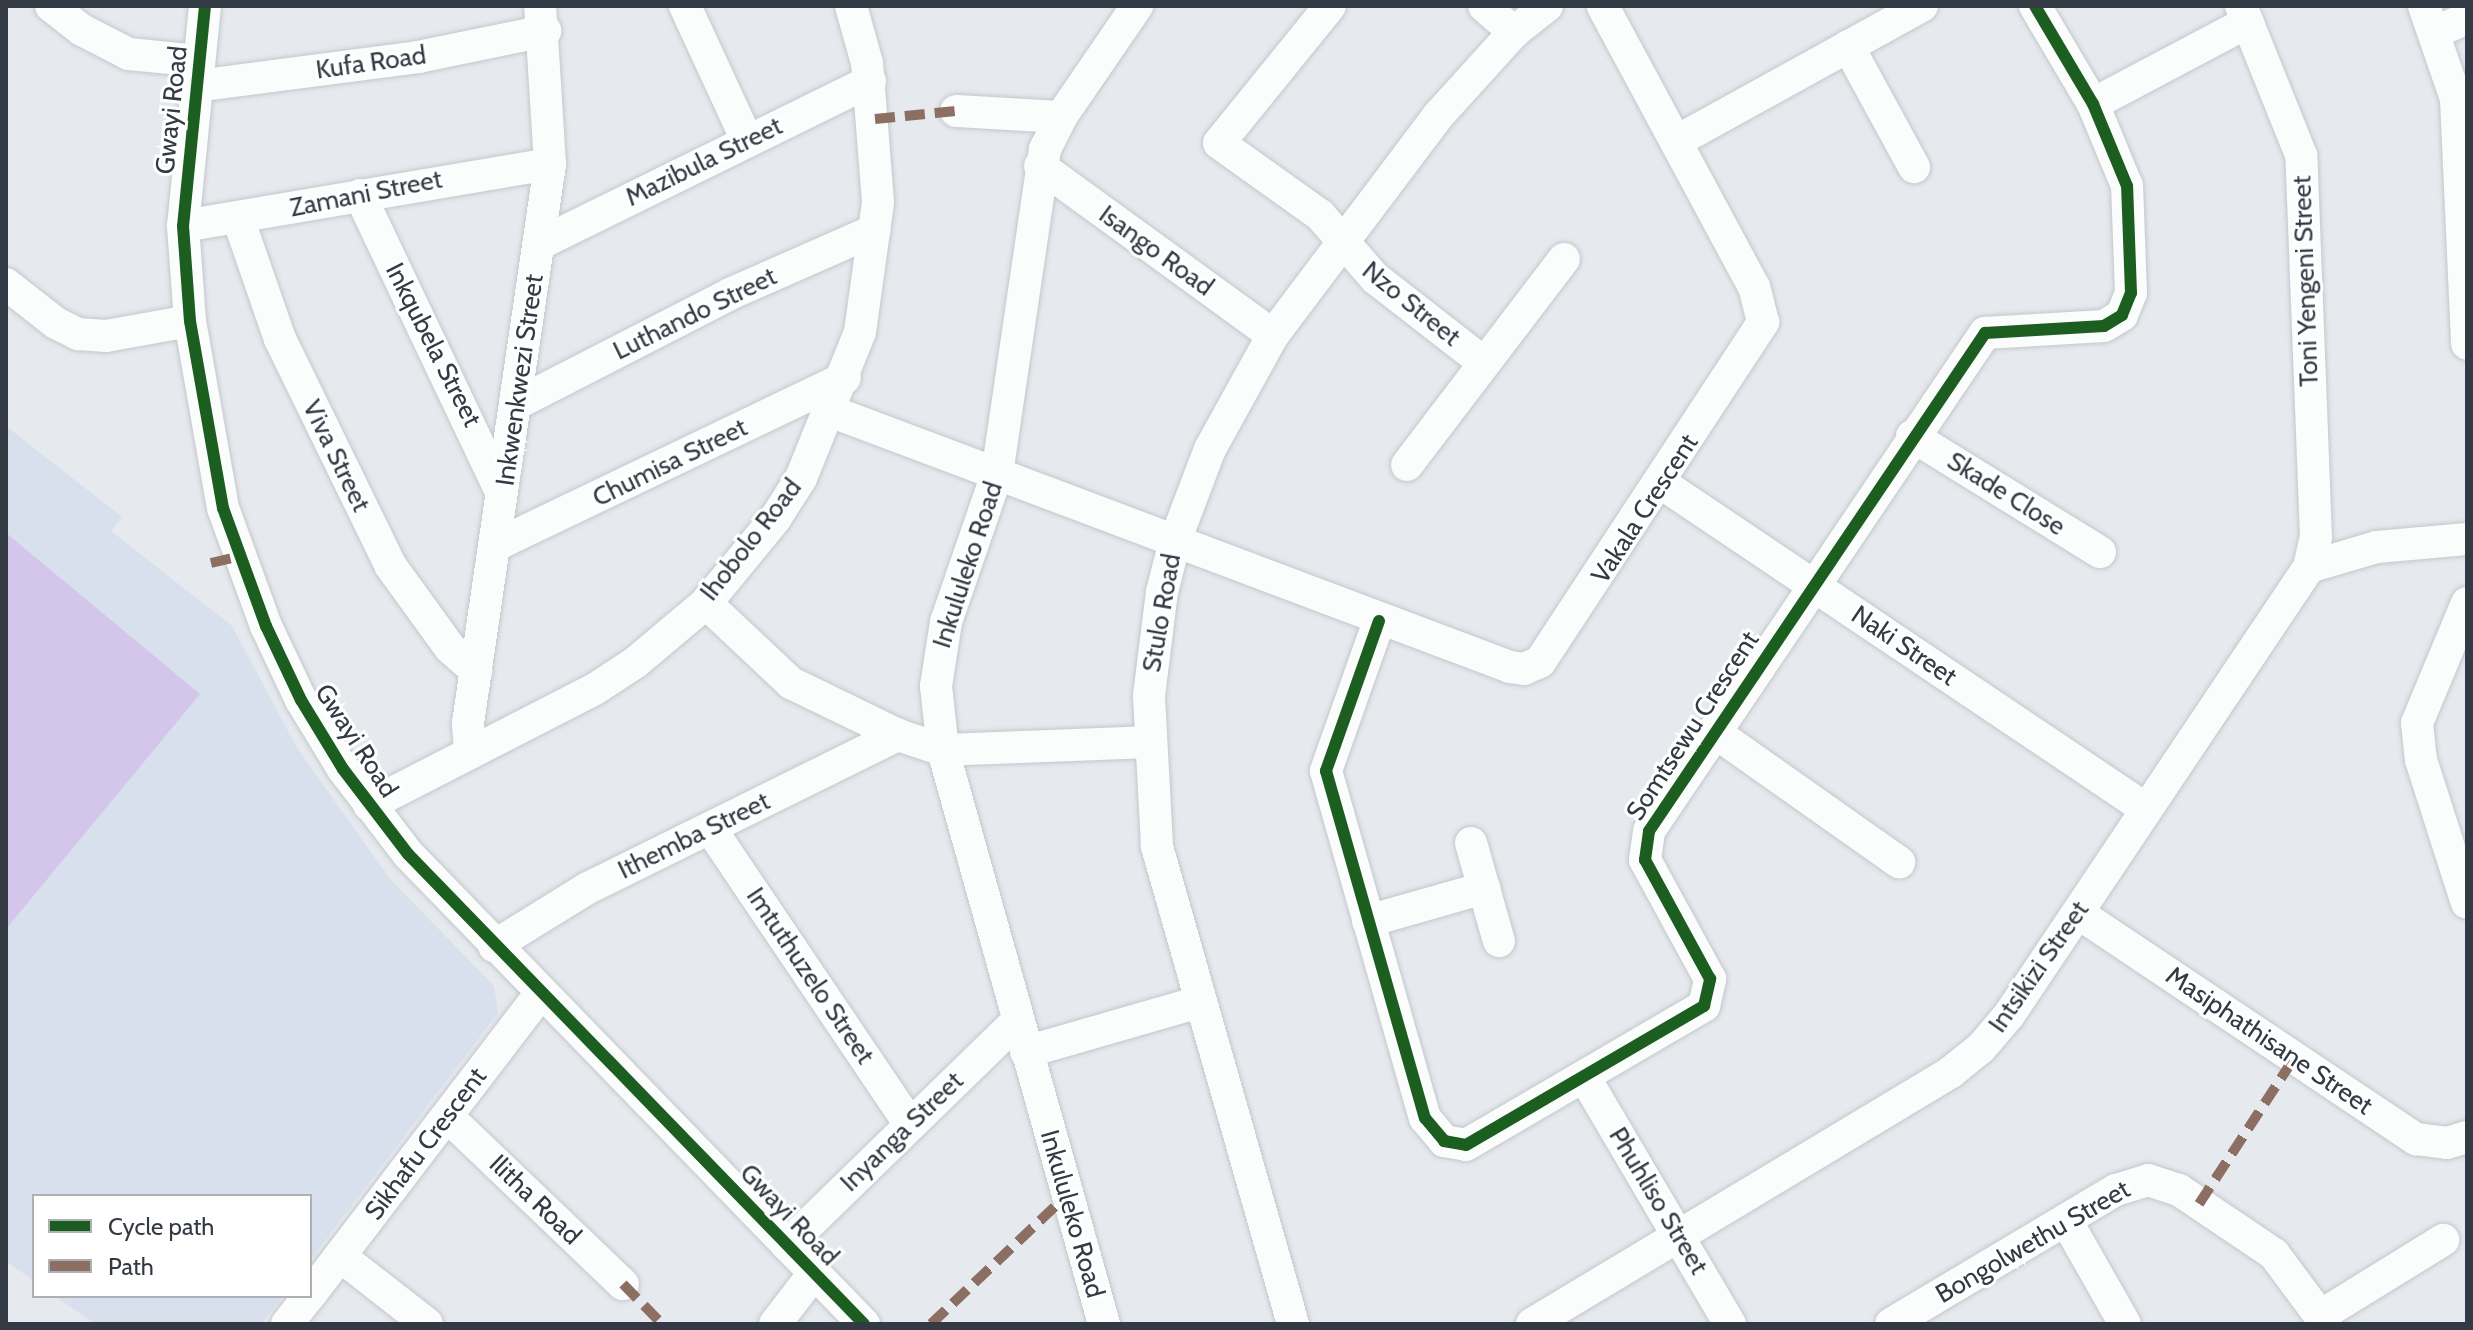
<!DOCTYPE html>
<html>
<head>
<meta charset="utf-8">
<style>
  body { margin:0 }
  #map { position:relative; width:2473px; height:1330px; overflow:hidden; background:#e6e9ee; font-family:Cabin,sans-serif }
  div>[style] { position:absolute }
  .education>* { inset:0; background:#d8dfed }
  .green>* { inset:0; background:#d4c6eb }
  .roads { filter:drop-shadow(0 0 2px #c4c7cc) drop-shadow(0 0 2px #c4c7cc) }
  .minor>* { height:32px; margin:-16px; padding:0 16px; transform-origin:16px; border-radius:16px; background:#fbfcfc }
  .quiet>* { height:10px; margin-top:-5px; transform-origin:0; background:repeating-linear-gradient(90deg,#8d6e63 0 20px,transparent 0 30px) }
  .cycleway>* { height:12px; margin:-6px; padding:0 6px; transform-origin:6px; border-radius:6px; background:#1b5e20 }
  span { translate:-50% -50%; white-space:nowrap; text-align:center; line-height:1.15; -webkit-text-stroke:6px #fff; paint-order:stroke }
  .street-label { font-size:26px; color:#333a44 }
  .frame { position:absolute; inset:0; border:8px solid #333a44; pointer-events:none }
  .legend { position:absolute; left:32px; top:1194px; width:280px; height:104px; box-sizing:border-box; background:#fff; border:2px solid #adb0b4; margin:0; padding:10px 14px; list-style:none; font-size:24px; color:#333a44 }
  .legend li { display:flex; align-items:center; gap:16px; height:40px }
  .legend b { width:40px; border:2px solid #adb0b4 }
</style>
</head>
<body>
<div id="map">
  <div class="education">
    <i style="clip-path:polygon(6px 426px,122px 517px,111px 531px,232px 626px,297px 748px,390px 879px,494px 986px,498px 1013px,310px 1260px,310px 1196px,34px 1196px,34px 1281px,6px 1261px)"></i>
    <i style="clip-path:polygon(55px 1296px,283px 1296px,261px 1324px,95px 1324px)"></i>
  </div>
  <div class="green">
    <i style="clip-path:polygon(6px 533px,200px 694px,6px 929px)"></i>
  </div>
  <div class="roads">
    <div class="minor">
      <i style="left:51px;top:6px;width:39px;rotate:38deg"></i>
      <i style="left:82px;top:30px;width:53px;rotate:27.1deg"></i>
      <i style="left:129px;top:54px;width:70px;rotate:5.7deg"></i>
      <i style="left:205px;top:6px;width:221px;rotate:95.7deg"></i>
      <i style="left:183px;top:226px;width:95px;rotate:85.8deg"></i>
      <i style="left:190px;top:321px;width:190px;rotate:80deg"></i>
      <i style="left:223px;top:508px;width:126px;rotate:70deg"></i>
      <i style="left:266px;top:626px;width:82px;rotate:64.7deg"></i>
      <i style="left:301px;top:700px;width:81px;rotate:58.7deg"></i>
      <i style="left:343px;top:769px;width:107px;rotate:52.6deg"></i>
      <i style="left:408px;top:854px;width:655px;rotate:45.87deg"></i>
      <i style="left:685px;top:6px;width:148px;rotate:65.2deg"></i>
      <i style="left:1330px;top:6px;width:176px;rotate:129deg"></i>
      <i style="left:1219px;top:143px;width:124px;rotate:35.5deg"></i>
      <i style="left:1320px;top:215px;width:84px;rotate:48.9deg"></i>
      <i style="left:1375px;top:278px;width:137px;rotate:37.9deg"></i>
      <i style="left:1484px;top:6px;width:40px;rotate:41deg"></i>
      <i style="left:2424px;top:6px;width:98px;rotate:71deg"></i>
      <i style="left:2456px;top:99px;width:245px;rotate:87.4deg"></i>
      <i style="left:2436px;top:32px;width:34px;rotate:-24deg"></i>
      <i style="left:1848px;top:46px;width:138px;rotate:61.4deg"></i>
      <i style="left:196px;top:86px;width:224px;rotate:-7.4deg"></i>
      <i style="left:418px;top:57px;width:130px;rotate:-11.6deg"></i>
      <i style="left:2093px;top:104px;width:175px;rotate:-27.9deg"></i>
      <i style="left:956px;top:111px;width:105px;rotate:3.3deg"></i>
      <i style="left:1677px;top:141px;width:280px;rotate:-28.9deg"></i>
      <i style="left:1040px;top:166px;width:288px;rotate:36deg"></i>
      <i style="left:360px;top:195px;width:329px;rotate:64.6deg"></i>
      <i style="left:238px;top:218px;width:128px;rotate:70.9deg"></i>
      <i style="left:280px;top:339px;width:251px;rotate:64deg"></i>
      <i style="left:390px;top:565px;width:102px;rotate:54.1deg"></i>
      <i style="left:450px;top:648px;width:35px;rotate:41deg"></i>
      <i style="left:183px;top:226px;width:372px;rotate:-9.6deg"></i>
      <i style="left:539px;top:244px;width:369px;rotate:-26.2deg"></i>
      <i style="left:6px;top:284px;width:63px;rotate:38deg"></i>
      <i style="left:56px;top:323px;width:25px;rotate:27deg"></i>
      <i style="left:78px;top:334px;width:28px;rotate:4deg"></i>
      <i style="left:106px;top:336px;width:85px;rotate:-10.1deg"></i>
      <i style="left:518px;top:403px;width:238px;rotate:-27.2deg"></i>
      <i style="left:730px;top:294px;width:158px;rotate:-23.8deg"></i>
      <i style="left:830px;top:411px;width:727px;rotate:20.63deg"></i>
      <i style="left:1510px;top:667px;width:14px;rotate:8deg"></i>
      <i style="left:1524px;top:669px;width:17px;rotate:-24deg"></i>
      <i style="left:1540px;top:662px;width:407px;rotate:-56.7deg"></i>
      <i style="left:1763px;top:322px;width:36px;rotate:-104deg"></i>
      <i style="left:1754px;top:287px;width:319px;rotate:-118.3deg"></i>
      <i style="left:1912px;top:436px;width:221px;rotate:31.7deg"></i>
      <i style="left:1407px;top:465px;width:259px;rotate:-52.7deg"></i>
      <i style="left:1661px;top:483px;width:584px;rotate:33.91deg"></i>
      <i style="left:494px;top:546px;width:389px;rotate:-25.6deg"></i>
      <i style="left:2309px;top:567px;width:71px;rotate:-16.4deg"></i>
      <i style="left:2377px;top:547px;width:90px;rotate:-5.1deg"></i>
      <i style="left:706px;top:603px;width:117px;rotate:43.3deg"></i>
      <i style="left:791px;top:683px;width:119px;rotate:25.9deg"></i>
      <i style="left:898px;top:735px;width:47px;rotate:18.4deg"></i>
      <i style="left:943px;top:750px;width:205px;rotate:-2.2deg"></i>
      <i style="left:2467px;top:603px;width:130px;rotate:112.6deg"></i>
      <i style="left:2417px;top:723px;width:37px;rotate:84deg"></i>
      <i style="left:2421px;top:760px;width:150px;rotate:72.2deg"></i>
      <i style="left:1379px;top:621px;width:159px;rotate:109.5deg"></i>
      <i style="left:1326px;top:771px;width:361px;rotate:74.1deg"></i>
      <i style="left:1425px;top:1118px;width:30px;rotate:50deg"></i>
      <i style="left:1444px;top:1141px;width:22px;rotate:10deg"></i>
      <i style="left:1466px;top:1145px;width:276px;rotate:-30.3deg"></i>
      <i style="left:1704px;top:1006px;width:28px;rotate:-77deg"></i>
      <i style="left:1710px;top:979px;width:136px;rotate:-118.6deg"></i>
      <i style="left:1645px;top:860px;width:29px;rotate:-82deg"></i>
      <i style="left:1649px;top:831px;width:601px;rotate:-55.99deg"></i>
      <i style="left:1985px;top:333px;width:119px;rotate:-3.4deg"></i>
      <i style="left:2104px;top:326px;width:21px;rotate:-31deg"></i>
      <i style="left:2122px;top:315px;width:24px;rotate:-68deg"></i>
      <i style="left:2131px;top:293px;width:107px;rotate:-92.1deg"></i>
      <i style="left:2127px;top:186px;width:89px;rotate:-112.5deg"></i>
      <i style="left:2093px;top:104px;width:114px;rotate:-120.6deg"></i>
      <i style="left:1713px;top:731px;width:228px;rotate:35.2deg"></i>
      <i style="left:470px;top:753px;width:30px;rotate:-94deg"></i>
      <i style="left:468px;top:723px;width:565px;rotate:-81.65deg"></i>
      <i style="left:550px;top:164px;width:158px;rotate:-93.6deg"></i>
      <i style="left:369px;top:805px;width:254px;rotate:-27.2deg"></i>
      <i style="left:595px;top:689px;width:49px;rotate:-33.4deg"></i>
      <i style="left:636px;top:662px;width:92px;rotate:-40.1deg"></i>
      <i style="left:706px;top:603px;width:109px;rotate:-50.6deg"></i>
      <i style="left:775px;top:519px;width:49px;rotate:-57.6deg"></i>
      <i style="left:801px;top:478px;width:157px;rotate:-68deg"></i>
      <i style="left:860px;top:332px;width:131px;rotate:-82.1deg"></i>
      <i style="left:878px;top:202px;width:139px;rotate:-94.5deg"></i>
      <i style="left:867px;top:63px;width:59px;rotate:-105.7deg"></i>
      <i style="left:710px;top:828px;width:357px;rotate:56deg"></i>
      <i style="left:1471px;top:843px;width:102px;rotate:74.1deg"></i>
      <i style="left:2078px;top:913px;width:407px;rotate:33.8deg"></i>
      <i style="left:2416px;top:1139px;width:31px;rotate:7deg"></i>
      <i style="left:2447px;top:1143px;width:21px;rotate:-17deg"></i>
      <i style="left:1368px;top:921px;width:121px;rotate:-15.9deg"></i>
      <i style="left:494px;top:946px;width:110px;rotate:-31.7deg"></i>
      <i style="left:588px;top:888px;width:346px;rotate:-26.3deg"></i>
      <i style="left:1026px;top:1052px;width:180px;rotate:-16.1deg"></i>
      <i style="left:1585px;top:1078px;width:286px;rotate:59.5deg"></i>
      <i style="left:448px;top:1117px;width:242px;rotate:43.7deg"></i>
      <i style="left:2067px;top:1222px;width:117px;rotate:60.4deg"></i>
      <i style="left:787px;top:1245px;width:321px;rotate:-44.2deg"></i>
      <i style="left:340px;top:1256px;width:110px;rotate:38deg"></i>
      <i style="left:310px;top:1295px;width:380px;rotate:-52.6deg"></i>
      <i style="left:2320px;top:1316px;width:145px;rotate:-31.7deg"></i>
      <i style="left:287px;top:1324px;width:36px;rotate:-52deg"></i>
      <i style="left:775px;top:1324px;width:66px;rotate:-52.4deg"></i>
      <i style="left:1104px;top:1324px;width:596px;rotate:-105.67deg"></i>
      <i style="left:943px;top:750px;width:64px;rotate:-96.2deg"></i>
      <i style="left:936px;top:686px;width:65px;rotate:-81.1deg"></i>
      <i style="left:946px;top:622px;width:157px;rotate:-71deg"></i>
      <i style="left:997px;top:474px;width:329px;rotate:-81.6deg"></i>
      <i style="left:1045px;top:149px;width:36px;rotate:-63deg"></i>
      <i style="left:1061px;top:117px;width:135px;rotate:-55.6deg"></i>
      <i style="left:1293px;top:1324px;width:498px;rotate:-105.9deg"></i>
      <i style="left:1157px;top:845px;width:149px;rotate:-93.1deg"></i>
      <i style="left:1149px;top:696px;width:105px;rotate:-82.9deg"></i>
      <i style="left:1162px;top:592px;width:53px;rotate:-75.7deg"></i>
      <i style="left:1175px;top:541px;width:98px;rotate:-69.2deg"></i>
      <i style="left:1210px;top:449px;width:130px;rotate:-61.1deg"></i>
      <i style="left:1273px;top:335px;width:273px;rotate:-53deg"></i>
      <i style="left:1437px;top:117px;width:115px;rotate:-47.8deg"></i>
      <i style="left:1514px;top:32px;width:42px;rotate:-38.2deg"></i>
      <i style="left:1532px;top:1324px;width:489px;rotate:-31deg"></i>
      <i style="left:1951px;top:1072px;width:38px;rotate:-39deg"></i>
      <i style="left:1981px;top:1048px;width:43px;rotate:-49.7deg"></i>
      <i style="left:2009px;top:1015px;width:539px;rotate:-56.19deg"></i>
      <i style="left:2309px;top:567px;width:31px;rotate:-77deg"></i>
      <i style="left:2316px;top:537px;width:382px;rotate:-92.2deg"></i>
      <i style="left:2301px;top:155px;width:161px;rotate:-111.9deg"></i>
      <i style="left:1891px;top:1324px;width:262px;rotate:-30.8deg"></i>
      <i style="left:2116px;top:1190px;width:34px;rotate:-17deg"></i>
      <i style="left:2148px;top:1180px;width:33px;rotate:18deg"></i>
      <i style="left:2179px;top:1190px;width:115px;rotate:34deg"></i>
      <i style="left:2274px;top:1254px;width:87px;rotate:53.4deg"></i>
    </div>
  </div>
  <div class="quiet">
    <i style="left:875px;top:119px;width:81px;rotate:-5.6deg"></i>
    <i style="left:211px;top:563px;width:28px;rotate:-13deg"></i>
    <i style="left:2199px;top:1204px;width:174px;rotate:-56.9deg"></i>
    <i style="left:623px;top:1284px;width:56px;rotate:45.7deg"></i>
    <i style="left:931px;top:1324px;width:187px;rotate:-43.5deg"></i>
  </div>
  <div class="cycleway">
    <i style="left:205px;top:6px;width:221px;rotate:95.7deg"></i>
    <i style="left:183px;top:226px;width:95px;rotate:85.8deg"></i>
    <i style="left:190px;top:321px;width:190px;rotate:80deg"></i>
    <i style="left:223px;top:508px;width:126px;rotate:70deg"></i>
    <i style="left:266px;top:626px;width:82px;rotate:64.7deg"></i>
    <i style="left:301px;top:700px;width:81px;rotate:58.7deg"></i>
    <i style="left:343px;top:769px;width:107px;rotate:52.6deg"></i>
    <i style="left:408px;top:854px;width:655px;rotate:45.87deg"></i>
    <i style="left:1379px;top:621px;width:159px;rotate:109.5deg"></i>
    <i style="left:1326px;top:771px;width:361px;rotate:74.1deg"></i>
    <i style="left:1425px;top:1118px;width:30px;rotate:50deg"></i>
    <i style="left:1444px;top:1141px;width:22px;rotate:10deg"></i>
    <i style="left:1466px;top:1145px;width:276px;rotate:-30.3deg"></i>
    <i style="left:1704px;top:1006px;width:28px;rotate:-77deg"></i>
    <i style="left:1710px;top:979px;width:136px;rotate:-118.6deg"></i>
    <i style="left:1645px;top:860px;width:29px;rotate:-82deg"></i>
    <i style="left:1649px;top:831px;width:601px;rotate:-55.99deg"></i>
    <i style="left:1985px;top:333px;width:119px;rotate:-3.4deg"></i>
    <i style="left:2104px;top:326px;width:21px;rotate:-31deg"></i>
    <i style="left:2122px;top:315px;width:24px;rotate:-68deg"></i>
    <i style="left:2131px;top:293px;width:107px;rotate:-92.1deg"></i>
    <i style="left:2127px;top:186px;width:89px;rotate:-112.5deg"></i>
    <i style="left:2093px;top:104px;width:114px;rotate:-120.6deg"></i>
  </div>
  <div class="street-label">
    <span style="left:371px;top:63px;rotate:-8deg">Kufa Road</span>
    <span style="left:172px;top:110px;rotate:-84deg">Gwayi Road</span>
    <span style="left:704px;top:162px;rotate:-26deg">Mazibula Street</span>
    <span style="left:366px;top:194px;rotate:-11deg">Zamani Street</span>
    <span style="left:1156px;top:251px;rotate:36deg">Isango Road</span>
    <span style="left:2306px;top:281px;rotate:-92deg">Toni Yengeni Street</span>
    <span style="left:1411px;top:304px;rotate:39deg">Nzo Street</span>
    <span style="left:695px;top:314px;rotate:-26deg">Luthando Street</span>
    <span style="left:433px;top:345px;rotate:63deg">Inkqubela Street</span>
    <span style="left:520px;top:380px;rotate:-82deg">Inkwenkwezi Street</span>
    <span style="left:336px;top:456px;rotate:64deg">Viva Street</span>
    <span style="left:670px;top:463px;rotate:-26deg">Chumisa Street</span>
    <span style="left:2006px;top:494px;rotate:32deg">Skade Close</span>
    <span style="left:1645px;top:509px;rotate:-57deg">Vakala Crescent</span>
    <span style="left:751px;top:540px;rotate:-52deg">Ihobolo Road</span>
    <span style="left:968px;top:565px;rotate:-72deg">Inkululeko Road</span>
    <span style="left:1162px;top:613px;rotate:-80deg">Stulo Road</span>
    <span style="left:1904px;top:646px;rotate:34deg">Naki Street</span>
    <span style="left:1693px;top:726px;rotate:-57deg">Somtsewu Crescent</span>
    <span style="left:356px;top:741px;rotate:57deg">Gwayi Road</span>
    <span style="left:694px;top:836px;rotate:-26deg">Ithemba Street</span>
    <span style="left:2039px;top:967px;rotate:-55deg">Intsikizi Street</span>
    <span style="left:810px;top:976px;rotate:56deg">Imtuthuzelo Street</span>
    <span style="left:2269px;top:1041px;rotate:34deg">Masiphathisane Street</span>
    <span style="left:902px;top:1132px;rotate:-44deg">Inyanga Street</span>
    <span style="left:426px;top:1144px;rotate:-53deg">Sikhafu Crescent</span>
    <span style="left:535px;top:1200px;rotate:44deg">Ilitha Road</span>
    <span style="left:1658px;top:1201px;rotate:59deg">Phuhliso Street</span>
    <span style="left:1072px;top:1214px;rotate:74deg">Inkululeko Road</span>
    <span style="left:789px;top:1215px;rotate:46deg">Gwayi Road</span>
    <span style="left:2033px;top:1242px;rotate:-30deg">Bongolwethu Street</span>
  </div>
  <div class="frame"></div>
  <ul class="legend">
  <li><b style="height:10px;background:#1b5e20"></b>Cycle path</li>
  <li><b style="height:10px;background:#8d6e63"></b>Path</li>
  </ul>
</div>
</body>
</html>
